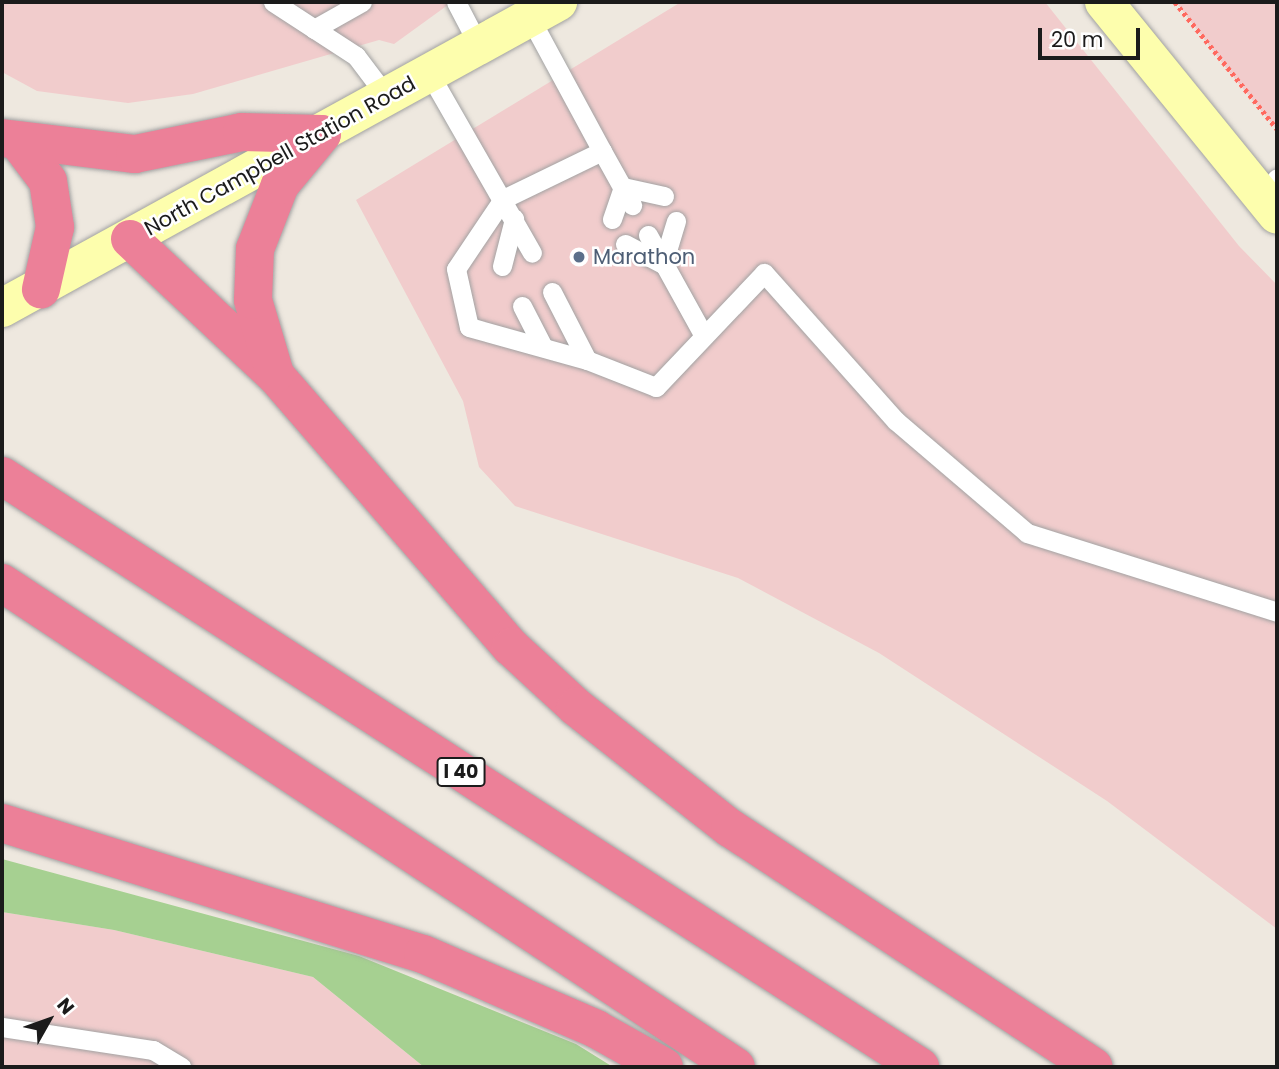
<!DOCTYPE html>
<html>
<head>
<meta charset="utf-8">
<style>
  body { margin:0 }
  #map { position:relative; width:1279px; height:1069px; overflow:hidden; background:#eee8df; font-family:Poppins,sans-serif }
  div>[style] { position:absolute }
  .commercial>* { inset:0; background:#f1cccc }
  .forest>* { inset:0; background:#a6d091 }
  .path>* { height:4.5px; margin-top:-2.25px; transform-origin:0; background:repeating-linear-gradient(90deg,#ff695f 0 3.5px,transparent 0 7px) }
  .roads { filter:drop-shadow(0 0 2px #a2a2a2) drop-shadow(0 0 2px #a2a2a2) }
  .lane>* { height:19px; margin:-9.5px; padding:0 9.5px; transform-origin:9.5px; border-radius:9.5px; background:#fff }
  .secondary>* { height:38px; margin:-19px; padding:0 19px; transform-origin:19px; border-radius:19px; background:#fdfead }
  .highway>* { height:38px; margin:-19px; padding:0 19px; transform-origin:19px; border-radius:19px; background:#ec8098 }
  .dots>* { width:19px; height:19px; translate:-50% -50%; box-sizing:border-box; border:4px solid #fff; border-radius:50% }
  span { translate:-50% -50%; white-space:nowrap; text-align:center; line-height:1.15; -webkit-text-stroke:5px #fff; paint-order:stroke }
  .shield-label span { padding:2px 5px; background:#fff; border:2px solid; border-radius:5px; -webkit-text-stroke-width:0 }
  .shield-label { font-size:19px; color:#1b1b1b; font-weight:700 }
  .street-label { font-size:21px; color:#1b1b1b }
  .service-label { font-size:21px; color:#4e5e75 }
  .left { translate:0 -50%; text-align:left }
  .frame { position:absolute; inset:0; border:4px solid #1b1b1b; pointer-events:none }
  .north { position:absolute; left:14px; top:985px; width:70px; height:70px; -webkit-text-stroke:5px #fff; paint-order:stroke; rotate:50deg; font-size:19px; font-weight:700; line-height:28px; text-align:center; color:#1b1b1b }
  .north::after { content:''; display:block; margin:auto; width:24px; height:32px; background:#1b1b1b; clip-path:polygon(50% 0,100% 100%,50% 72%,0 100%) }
  .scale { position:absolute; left:1038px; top:28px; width:102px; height:32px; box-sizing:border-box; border:4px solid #1b1b1b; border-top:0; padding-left:9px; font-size:21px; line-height:24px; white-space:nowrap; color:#1b1b1b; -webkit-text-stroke:5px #fff; paint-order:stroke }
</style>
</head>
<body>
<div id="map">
  <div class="commercial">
    <i style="clip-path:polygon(2px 2px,452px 2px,394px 44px,379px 40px,193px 94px,128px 103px,37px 91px,2px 72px)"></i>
    <i style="clip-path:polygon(681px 2px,1045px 2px,1239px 246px,1277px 285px,1277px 929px,1107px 801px,879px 653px,738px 578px,515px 506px,479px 467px,463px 401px,356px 200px)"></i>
    <i style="clip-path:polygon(1176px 2px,1277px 2px,1277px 130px,1226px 68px)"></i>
    <i style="clip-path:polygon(2px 912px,114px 930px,313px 977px,424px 1067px,2px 1067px)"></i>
  </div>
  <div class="forest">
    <i style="clip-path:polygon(2px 859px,359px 956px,576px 1044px,613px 1067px,424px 1067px,313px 977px,114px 930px,2px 912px)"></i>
  </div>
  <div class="path">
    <i style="left:1175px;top:2px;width:163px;rotate:51.2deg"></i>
  </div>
  <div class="roads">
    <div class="lane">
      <i style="left:273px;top:2px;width:99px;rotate:33deg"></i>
      <i style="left:356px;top:56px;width:51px;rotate:52.9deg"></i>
      <i style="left:456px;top:2px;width:50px;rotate:62.4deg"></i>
      <i style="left:530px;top:18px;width:151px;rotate:61.6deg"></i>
      <i style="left:602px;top:151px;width:110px;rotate:154.1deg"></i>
      <i style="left:503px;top:199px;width:84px;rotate:123.9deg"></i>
      <i style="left:456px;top:269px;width:59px;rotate:77.4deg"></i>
      <i style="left:469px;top:327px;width:123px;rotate:15.6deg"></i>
      <i style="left:314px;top:29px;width:55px;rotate:-29.4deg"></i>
      <i style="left:429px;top:73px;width:207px;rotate:60.2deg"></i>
      <i style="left:602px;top:151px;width:62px;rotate:60.9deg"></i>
      <i style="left:1262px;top:198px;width:25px;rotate:-53deg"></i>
      <i style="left:612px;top:219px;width:34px;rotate:-71deg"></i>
      <i style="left:623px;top:187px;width:42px;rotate:12.4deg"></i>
      <i style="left:648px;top:235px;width:115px;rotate:61deg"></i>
      <i style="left:625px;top:244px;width:43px;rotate:27.8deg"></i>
      <i style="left:663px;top:264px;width:45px;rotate:-73.2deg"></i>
      <i style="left:502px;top:266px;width:49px;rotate:-75.7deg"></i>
      <i style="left:552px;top:292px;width:76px;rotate:62.8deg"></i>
      <i style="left:587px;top:360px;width:74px;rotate:21.4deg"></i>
      <i style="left:656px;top:387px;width:157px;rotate:-46.5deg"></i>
      <i style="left:764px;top:273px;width:198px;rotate:48.3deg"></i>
      <i style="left:896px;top:421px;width:172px;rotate:40.5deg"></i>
      <i style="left:1027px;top:533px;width:262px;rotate:17.5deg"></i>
      <i style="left:522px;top:306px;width:46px;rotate:62.9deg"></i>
      <i style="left:2px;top:1027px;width:153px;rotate:8.7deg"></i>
      <i style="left:153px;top:1050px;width:33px;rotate:31deg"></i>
    </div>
    <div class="secondary">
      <i style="left:1104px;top:2px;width:274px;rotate:50.9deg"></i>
      <i style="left:2px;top:308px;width:635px;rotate:-28.83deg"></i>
    </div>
    <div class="highway">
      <i style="left:2px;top:138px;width:134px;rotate:6.9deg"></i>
      <i style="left:135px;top:154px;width:109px;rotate:-11.6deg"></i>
      <i style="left:242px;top:132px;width:80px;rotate:1.4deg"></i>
      <i style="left:20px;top:144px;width:46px;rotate:52.9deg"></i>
      <i style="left:48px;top:181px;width:47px;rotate:81.3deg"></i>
      <i style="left:55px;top:227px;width:64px;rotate:102.7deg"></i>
      <i style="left:130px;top:239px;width:200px;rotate:43.2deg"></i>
      <i style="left:276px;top:376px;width:359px;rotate:49.1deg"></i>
      <i style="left:511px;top:647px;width:88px;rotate:42.7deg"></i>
      <i style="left:576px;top:707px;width:196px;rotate:38.2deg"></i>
      <i style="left:730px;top:828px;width:435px;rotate:33.3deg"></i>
      <i style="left:275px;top:374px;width:77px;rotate:-106.6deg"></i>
      <i style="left:253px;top:300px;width:51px;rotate:-87.8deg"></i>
      <i style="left:255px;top:249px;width:69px;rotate:-68.7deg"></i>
      <i style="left:280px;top:185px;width:66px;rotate:-50.5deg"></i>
      <i style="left:2px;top:476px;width:1092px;rotate:32.77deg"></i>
      <i style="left:2px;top:583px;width:879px;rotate:33.4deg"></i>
      <i style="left:2px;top:823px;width:441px;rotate:17.3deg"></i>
      <i style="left:423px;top:954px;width:189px;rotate:23.4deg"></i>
      <i style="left:596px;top:1029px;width:78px;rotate:29.2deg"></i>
    </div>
  </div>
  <div class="dots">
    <i style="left:579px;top:257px;background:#5c6f8a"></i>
  </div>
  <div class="shield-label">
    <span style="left:461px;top:772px">I 40</span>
  </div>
  <div class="street-label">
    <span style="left:280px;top:156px;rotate:-29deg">North Campbell Station Road</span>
  </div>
  <div class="service-label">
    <span class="left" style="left:593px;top:257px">Marathon</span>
  </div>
  <div class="frame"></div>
  <div class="north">N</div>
  <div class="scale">20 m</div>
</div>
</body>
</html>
